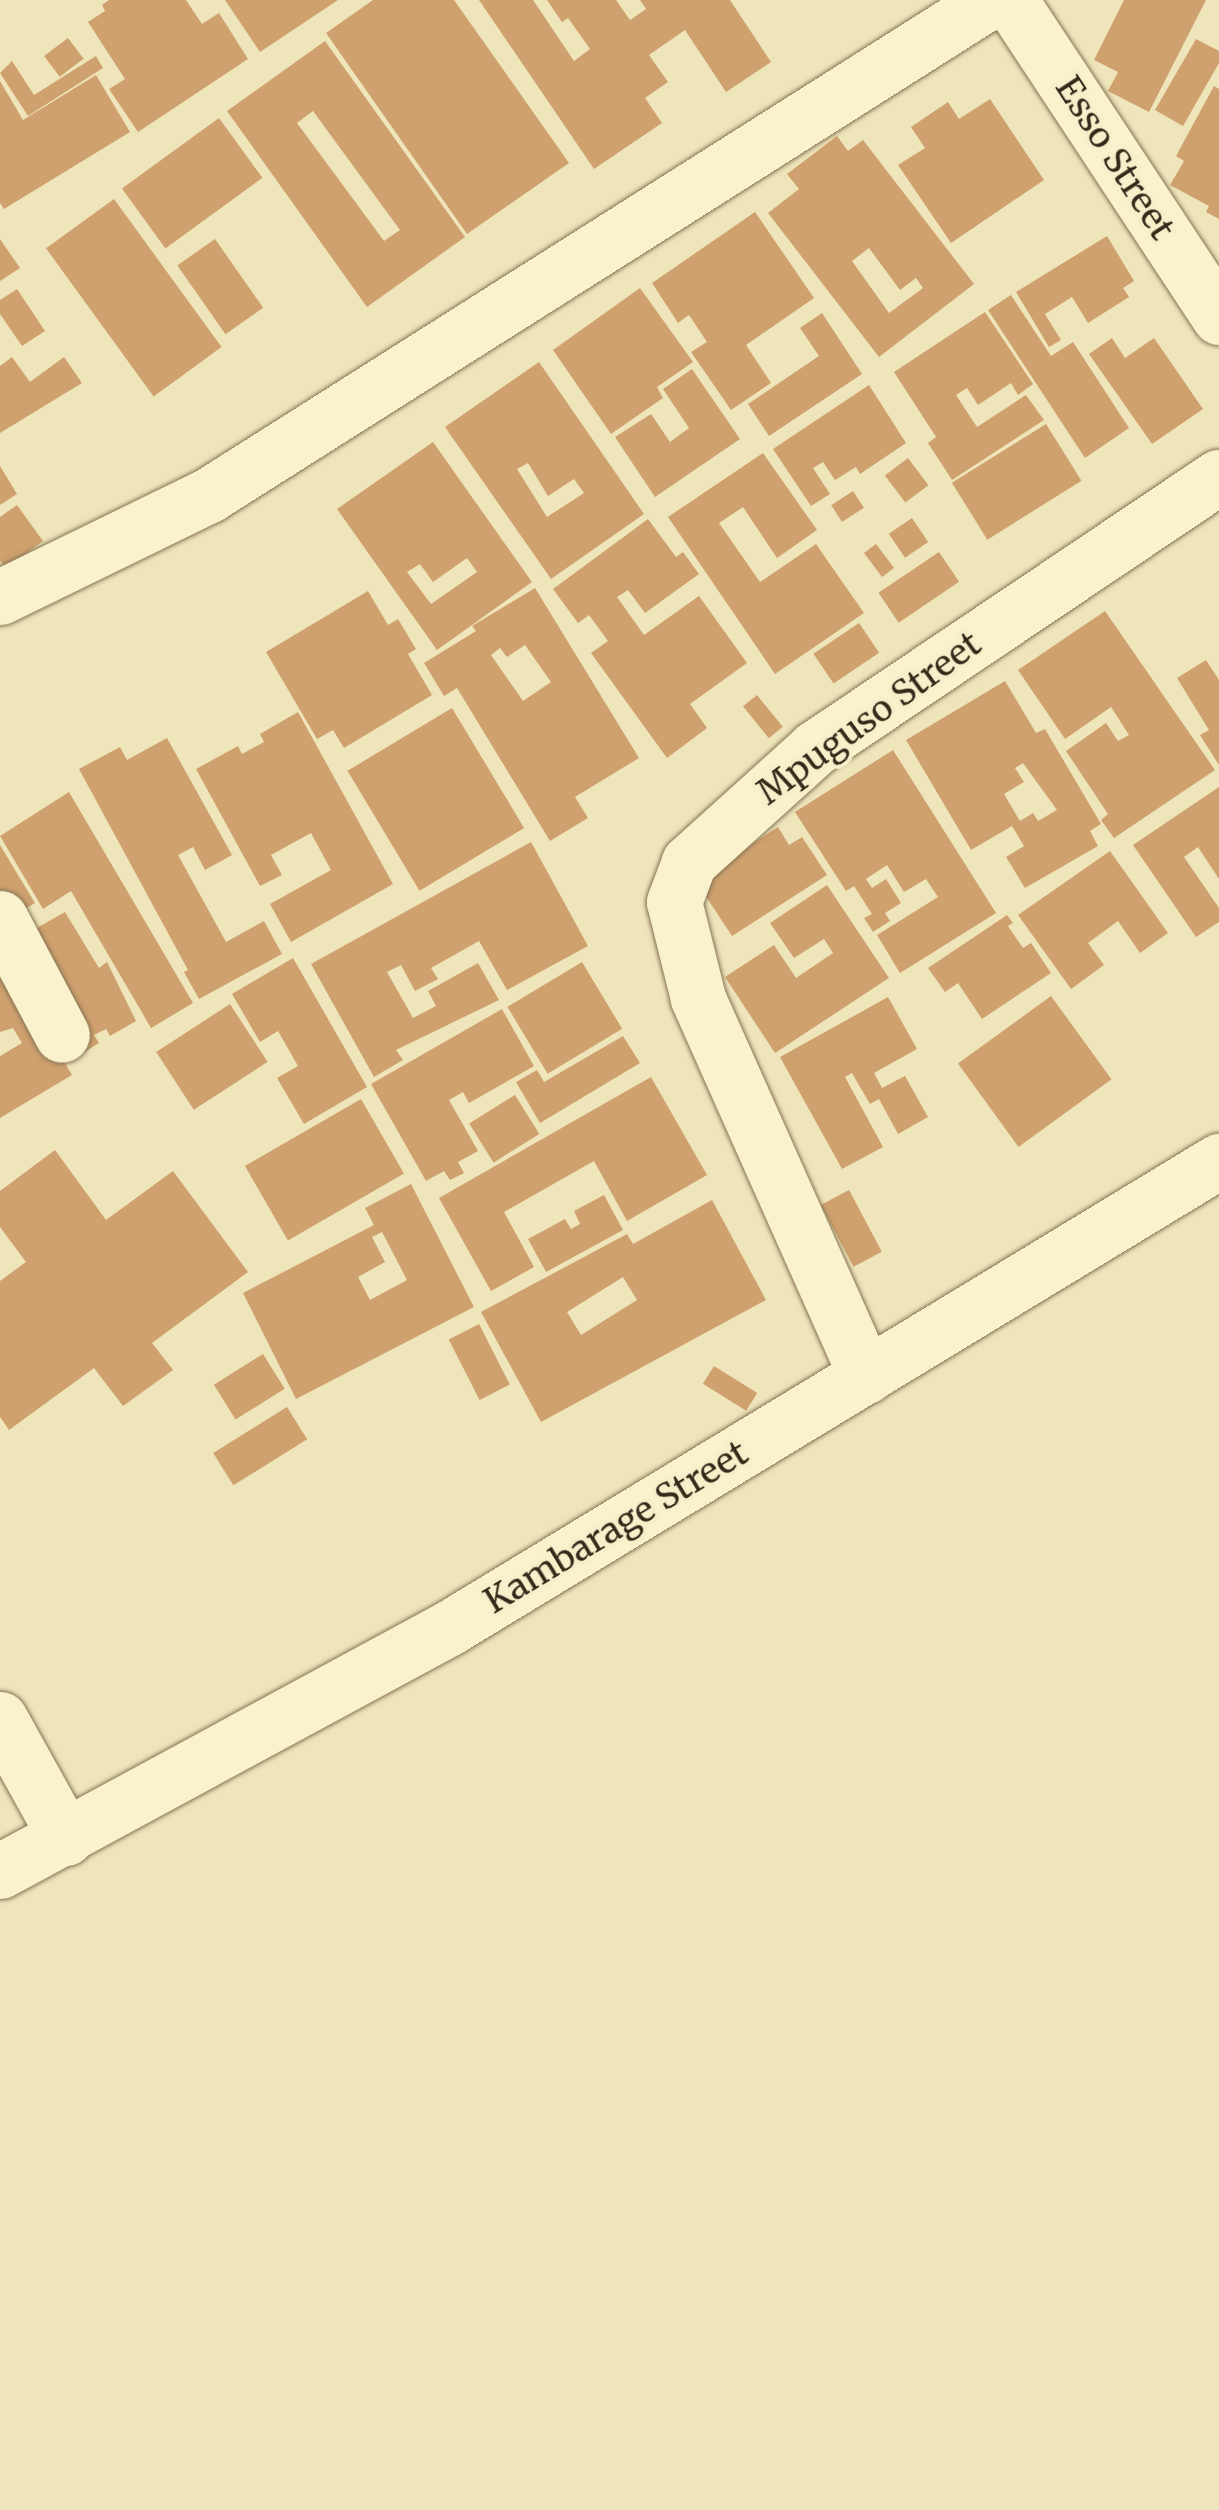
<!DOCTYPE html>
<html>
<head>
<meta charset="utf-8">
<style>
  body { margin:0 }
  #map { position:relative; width:1219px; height:2510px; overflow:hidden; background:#efe5ba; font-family:Merriweather,serif }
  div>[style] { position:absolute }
  .building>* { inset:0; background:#cfa16e; transform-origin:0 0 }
  .roads { filter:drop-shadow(0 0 2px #867454) drop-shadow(0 0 2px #867454) }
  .street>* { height:55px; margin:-27.5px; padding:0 27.5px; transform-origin:27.5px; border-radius:27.5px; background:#faf2cd }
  span { translate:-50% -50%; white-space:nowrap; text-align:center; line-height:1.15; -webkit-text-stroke:8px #f6efca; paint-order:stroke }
  .street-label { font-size:35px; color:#342a1a }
</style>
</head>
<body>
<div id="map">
  <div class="building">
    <i style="clip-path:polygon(109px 0,186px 0,202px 24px,219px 13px,248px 59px,138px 132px,109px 89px,125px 79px,88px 22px,105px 11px,102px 5px)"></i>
    <i style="clip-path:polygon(225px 0,338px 0,260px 52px)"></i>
    <i style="clip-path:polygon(373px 0,454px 0,569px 163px,467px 234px,326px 33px)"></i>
    <i style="clip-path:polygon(479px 0,533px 0,574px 61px,590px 49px,568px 18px,562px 22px,547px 0,616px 0,630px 20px,646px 9px,640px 0,730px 0,771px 62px,726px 92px,685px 30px,649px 55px,668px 82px,645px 98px,662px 123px,594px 169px)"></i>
    <i style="clip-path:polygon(1124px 0,1206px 0,1149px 112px,1108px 91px,1118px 72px,1094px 60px)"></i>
    <i style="left:68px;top:38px;width:26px;height:30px;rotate:53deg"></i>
    <i style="clip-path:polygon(1196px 39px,1219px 51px,1219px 63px,1183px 126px,1155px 110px)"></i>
    <i style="clip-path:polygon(evenodd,325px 41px,465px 237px,367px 307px,227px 111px,325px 41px,313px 111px,400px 230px,384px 241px,297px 123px,313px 111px)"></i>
    <i style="clip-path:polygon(96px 56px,103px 68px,28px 116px,0 73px,12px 61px,34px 95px)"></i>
    <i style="clip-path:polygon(96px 75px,130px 132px,4px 209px,0 203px,0 81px,23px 120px)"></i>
    <i style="clip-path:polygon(1214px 86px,1219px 89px,1219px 219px,1206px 212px,1209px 206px,1170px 185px,1184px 161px,1176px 156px)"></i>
    <i style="clip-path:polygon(990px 99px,1044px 180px,951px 243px,898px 165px,925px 148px,911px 127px,948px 102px,959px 119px)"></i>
    <i style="left:219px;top:118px;width:74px;height:120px;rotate:54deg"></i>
    <i style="clip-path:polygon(evenodd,837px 136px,848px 151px,863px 140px,974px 284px,879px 357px,768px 213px,799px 189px,787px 174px,837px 136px,869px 248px,900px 290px,916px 278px,923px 288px,889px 313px,852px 261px,869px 248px)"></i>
    <i style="left:114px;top:199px;width:183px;height:84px;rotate:54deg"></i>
    <i style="clip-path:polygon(755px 212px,814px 298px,746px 345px,771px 383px,731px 410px,691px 352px,707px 342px,689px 315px,678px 323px,652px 283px)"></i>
    <i style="clip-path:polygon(1107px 236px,1134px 281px,1123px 288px,1129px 297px,1088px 323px,1072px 297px,1045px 314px,1061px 340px,1049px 347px,1016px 292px)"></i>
    <i style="clip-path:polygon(0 239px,20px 268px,0 281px)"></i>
    <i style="left:215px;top:239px;width:84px;height:46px;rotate:55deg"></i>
    <i style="clip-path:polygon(640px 288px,693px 362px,657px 387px,663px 398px,611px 434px,553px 350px)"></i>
    <i style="clip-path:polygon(17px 289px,45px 331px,22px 346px,0 314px,0 300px)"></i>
    <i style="clip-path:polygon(1011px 295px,1051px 356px,1073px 342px,1129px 428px,1085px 458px,988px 310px)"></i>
    <i style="clip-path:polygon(985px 312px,1033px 384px,1018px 395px,1011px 383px,978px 405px,967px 388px,956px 395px,977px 427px,1026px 395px,1044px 420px,952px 480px,928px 443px,936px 437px,894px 372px)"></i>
    <i style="clip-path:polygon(822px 313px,862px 374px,769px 436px,748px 404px,819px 356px,800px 328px)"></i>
    <i style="clip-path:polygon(1112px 338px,1125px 358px,1154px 338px,1203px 409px,1152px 444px,1089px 354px)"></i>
    <i style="clip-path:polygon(12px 357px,30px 382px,64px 357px,82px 383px,0 433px,0 366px)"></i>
    <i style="clip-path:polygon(evenodd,539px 362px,644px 514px,551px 579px,445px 427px,539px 362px,528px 463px,548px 496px,574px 479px,584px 493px,547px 517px,517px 469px,528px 463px)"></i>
    <i style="clip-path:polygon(692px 369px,740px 439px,655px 497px,615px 437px,651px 414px,670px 442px,689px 428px,663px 389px)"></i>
    <i style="clip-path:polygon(869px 385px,906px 443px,860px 474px,856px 467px,835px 480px,823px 462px,813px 468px,830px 494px,811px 506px,773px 449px)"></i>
    <i style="left:1046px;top:424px;width:67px;height:111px;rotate:58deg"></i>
    <i style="clip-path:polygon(evenodd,433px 442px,532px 582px,437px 650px,337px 509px,433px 442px,467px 558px,477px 572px,431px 604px,407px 572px,420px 564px,433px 582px,467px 558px)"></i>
    <i style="clip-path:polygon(763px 453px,817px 530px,777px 558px,743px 507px,719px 523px,760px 582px,816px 544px,864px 613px,775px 674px,668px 517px)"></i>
    <i style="left:908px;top:458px;width:34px;height:29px;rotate:53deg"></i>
    <i style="clip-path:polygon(0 466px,17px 494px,0 505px)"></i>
    <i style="left:853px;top:491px;width:20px;height:26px;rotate:57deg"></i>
    <i style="clip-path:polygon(17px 505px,43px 541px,6px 568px,0 561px,0 517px)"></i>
    <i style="left:912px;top:518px;width:29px;height:28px;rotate:56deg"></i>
    <i style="clip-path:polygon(648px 519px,676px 557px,683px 552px,699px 574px,645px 613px,628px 590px,617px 597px,644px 635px,699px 596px,747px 663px,690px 704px,707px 728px,667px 758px,591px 653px,608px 641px,589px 615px,578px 623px,553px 589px)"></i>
    <i style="left:876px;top:544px;width:30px;height:15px;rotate:53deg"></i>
    <i style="left:939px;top:552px;width:36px;height:73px;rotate:56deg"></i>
    <i style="clip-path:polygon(evenodd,535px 588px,639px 758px,575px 797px,588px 818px,550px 841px,457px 688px,444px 696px,424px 663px,476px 631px,472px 626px,535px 588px,525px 645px,551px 682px,523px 701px,491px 655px,500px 648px,507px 657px,525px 645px)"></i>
    <i style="clip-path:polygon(368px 591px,388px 625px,398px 619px,416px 649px,408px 654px,432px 695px,344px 748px,333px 730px,317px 739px,266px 652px)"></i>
    <i style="clip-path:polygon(1105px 611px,1215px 770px,1114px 838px,1101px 820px,1108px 814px,1066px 751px,1106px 723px,1118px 741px,1129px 735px,1111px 707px,1065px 739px,1018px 670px)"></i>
    <i style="left:859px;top:623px;width:36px;height:55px;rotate:56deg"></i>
    <i style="clip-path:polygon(1206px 660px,1219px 680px,1219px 765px,1200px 735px,1209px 730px,1177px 678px)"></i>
    <i style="clip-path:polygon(evenodd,1005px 681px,1036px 733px,1045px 729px,1101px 824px,1090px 831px,1098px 846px,1025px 888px,1006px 857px,1024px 846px,1012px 826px,971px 850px,906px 740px,1005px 681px,1023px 763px,1057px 810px,1038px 821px,1033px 813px,1020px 821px,1004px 794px,1024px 782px,1015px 768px,1023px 763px)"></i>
    <i style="left:757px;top:695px;width:41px;height:18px;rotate:51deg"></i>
    <i style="left:452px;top:708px;width:140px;height:122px;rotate:59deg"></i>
    <i style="clip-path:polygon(298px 712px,393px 884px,291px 942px,270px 904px,331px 870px,311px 833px,271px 855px,282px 875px,260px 886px,196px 769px,238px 746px,242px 754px,264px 742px,260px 734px)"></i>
    <i style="clip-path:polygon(167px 738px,232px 855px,205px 870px,193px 847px,178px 855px,226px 942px,264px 921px,282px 954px,199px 999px,184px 972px,188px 970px,79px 769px,120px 747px,127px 760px)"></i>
    <i style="clip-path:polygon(893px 750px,996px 913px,900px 973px,877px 935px,938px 897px,926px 879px,904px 892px,887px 865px,866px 879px,872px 888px,886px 879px,901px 903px,885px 913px,890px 921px,873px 932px,864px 918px,872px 914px,854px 886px,846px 891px,795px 812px)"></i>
    <i style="clip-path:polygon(1219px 787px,1219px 879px,1198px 847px,1184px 857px,1219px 908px,1219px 922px,1196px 937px,1133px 845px)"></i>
    <i style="clip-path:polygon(69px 792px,193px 1003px,151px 1028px,71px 891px,43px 909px,0 836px)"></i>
    <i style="clip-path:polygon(778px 827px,789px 845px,802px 837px,827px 875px,732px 936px,695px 880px)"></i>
    <i style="clip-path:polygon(531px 842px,588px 946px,507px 990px,479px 941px,431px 968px,438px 979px,415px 991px,401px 965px,387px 972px,413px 1018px,436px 1006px,428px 991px,478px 963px,499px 1000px,396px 1050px,403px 1060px,374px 1077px,311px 964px)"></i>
    <i style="clip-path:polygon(0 845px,35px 903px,23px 910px,35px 929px,65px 912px,99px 968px,107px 962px,136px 1021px,110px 1036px,106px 1029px,94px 1035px,99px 1043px,68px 1062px,0 908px)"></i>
    <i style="clip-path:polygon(1110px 851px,1168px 933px,1140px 953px,1118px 921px,1088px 943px,1104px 965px,1071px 989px,1018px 915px)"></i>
    <i style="clip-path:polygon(827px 885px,889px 978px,775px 1053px,725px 977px,774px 945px,796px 978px,833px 953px,824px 939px,794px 958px,770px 923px)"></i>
    <i style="clip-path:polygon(1007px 915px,1013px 923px,1008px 926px,1023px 948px,1031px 943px,1051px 973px,982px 1019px,958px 983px,945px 992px,928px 968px)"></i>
    <i style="clip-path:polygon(0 953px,72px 1075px,0 1118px,0 1056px,22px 1043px,13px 1028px,0 1032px)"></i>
    <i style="clip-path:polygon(293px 958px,367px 1087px,304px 1124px,277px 1078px,298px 1066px,278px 1031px,260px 1042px,232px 994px)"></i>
    <i style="left:582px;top:962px;width:78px;height:87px;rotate:59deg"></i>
    <i style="left:1051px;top:996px;width:103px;height:115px;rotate:54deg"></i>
    <i style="clip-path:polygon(888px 997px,917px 1049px,874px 1073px,882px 1088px,905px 1076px,928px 1117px,898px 1134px,879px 1099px,870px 1104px,852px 1073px,845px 1077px,883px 1147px,842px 1169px,780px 1057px)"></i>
    <i style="left:230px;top:1004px;width:69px;height:88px;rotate:57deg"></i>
    <i style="clip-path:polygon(502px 1009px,534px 1066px,469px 1103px,463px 1092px,449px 1100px,478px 1151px,458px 1162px,464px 1173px,450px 1180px,444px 1171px,426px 1181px,371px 1084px)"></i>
    <i style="clip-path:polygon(623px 1036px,640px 1063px,540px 1123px,516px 1082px,537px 1070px,544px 1082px)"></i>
    <i style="clip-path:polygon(651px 1077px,707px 1175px,627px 1221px,594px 1161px,504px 1212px,534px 1267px,491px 1291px,439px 1198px)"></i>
    <i style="left:515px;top:1095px;width:46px;height:54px;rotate:58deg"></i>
    <i style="left:361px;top:1099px;width:86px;height:134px;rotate:60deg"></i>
    <i style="clip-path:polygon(55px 1150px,106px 1220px,173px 1171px,248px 1272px,152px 1343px,173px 1370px,123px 1406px,94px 1368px,9px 1430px,0 1417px,0 1281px,26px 1262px,0 1227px,0 1191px)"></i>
    <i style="clip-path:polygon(evenodd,411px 1184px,474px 1307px,296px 1399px,243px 1293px,374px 1225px,365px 1208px,411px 1184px,382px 1232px,407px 1280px,370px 1300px,358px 1277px,385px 1262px,372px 1237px,382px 1232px)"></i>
    <i style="left:849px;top:1190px;width:70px;height:32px;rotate:62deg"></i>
    <i style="clip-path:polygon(604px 1195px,623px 1230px,546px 1272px,528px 1239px,565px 1219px,571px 1229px,580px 1224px,574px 1211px)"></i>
    <i style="clip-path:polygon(evenodd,712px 1200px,766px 1300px,541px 1422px,481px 1312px,627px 1234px,633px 1244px,712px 1200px,623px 1277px,637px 1300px,581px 1335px,567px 1312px,623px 1277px)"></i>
    <i style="left:479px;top:1324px;width:68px;height:34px;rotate:63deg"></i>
    <i style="left:263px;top:1354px;width:41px;height:58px;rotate:58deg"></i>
    <i style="left:714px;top:1366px;width:51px;height:21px;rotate:32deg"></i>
    <i style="left:287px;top:1407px;width:38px;height:87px;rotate:58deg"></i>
  </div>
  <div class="roads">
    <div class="street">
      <i style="left:1010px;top:0;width:380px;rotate:56.6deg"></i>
      <i style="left:0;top:597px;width:233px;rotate:-26deg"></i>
      <i style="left:209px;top:495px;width:925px;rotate:-32.33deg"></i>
      <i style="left:0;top:918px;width:132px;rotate:62.1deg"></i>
      <i style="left:866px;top:1376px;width:414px;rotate:-114deg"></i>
      <i style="left:698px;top:998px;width:99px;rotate:-104deg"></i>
      <i style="left:674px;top:902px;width:43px;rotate:-69.4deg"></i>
      <i style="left:689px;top:862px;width:170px;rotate:-42.1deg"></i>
      <i style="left:815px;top:748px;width:486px;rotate:-33.9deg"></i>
      <i style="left:0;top:1719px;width:136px;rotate:61deg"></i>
      <i style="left:0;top:1871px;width:511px;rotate:-28.42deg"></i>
      <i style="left:449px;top:1628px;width:901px;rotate:-31.24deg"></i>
    </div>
  </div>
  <div class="street-label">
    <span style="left:1115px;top:158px;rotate:57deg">Esso Street</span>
    <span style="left:869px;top:718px;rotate:-36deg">Mpuguso Street</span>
    <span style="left:616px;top:1527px;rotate:-31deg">Kambarage Street</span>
  </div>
</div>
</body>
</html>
